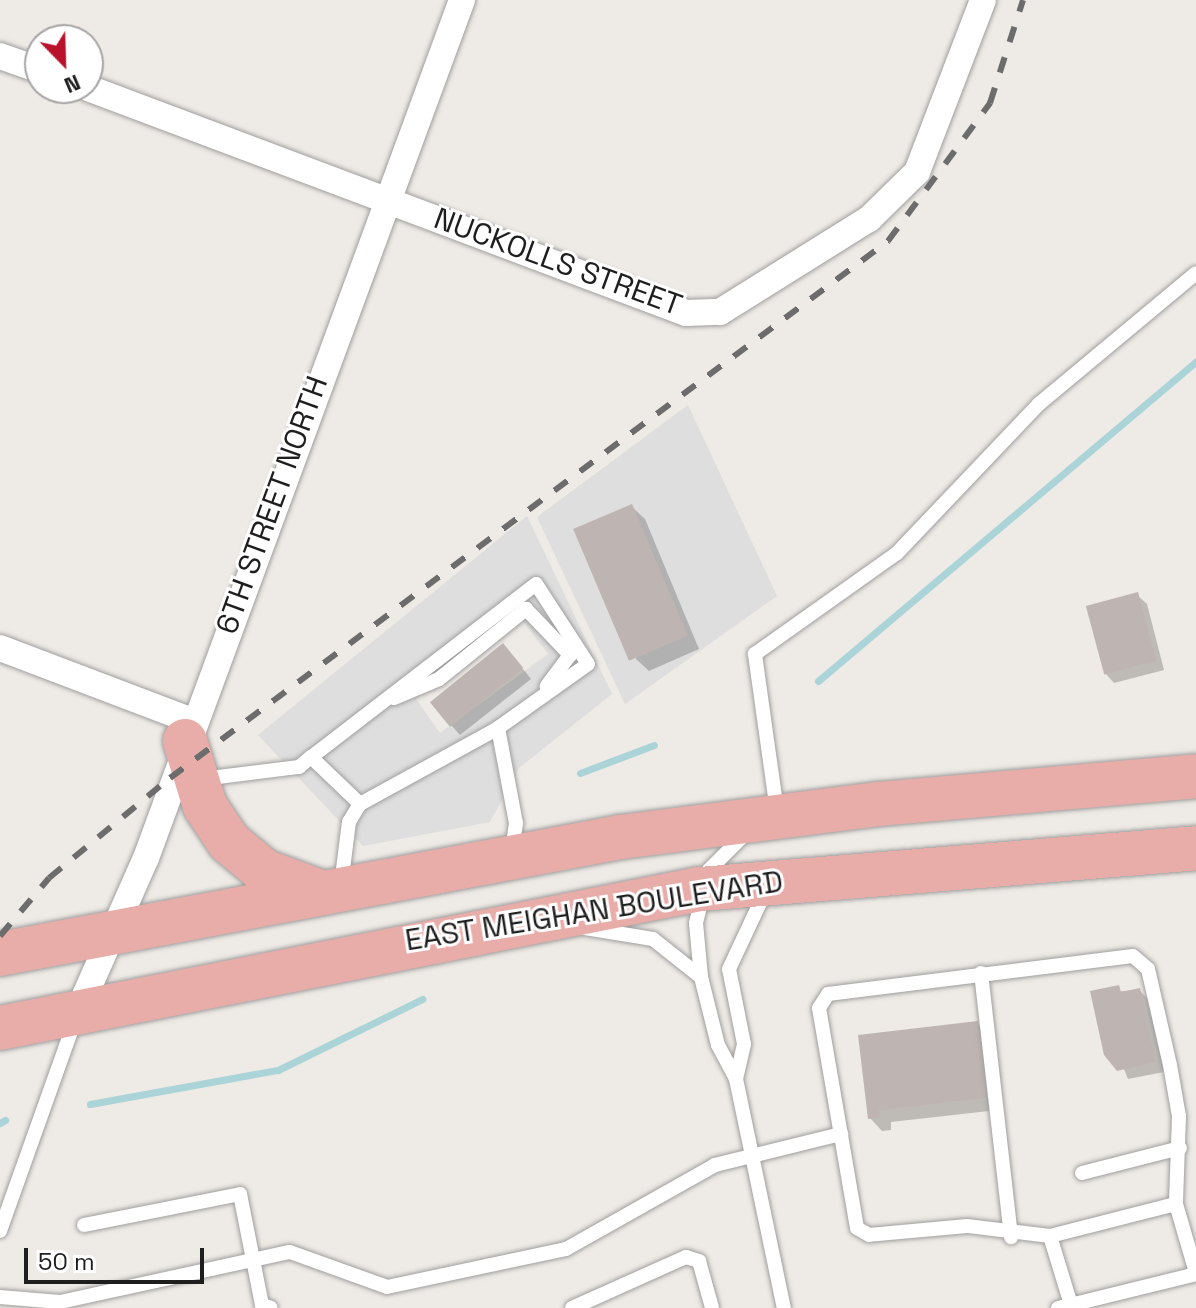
<!DOCTYPE html>
<html>
<head>
<meta charset="utf-8">
<style>
  body { margin:0 }
  #map { position:relative; width:1196px; height:1308px; overflow:hidden; background:#eeeae5; font-family:"Space Grotesk",sans-serif }
  div>[style] { position:absolute }
  .parking>* { inset:0; background:#dedede }
  .shadow>* { inset:0; background:#0003 }
  .stream>* { height:7px; margin:-3.5px; padding:0 3.5px; transform-origin:3.5px; border-radius:3.5px; background:#aad4d8 }
  .building>* { inset:0; background:#beb5b2; transform-origin:0 0 }
  .roads { filter:drop-shadow(0 0 2px #9f9f9f) drop-shadow(0 0 2px #9f9f9f) }
  .service>* { height:14px; margin:-7px; padding:0 7px; transform-origin:7px; border-radius:7px; background:#fff }
  .minor>* { height:26px; margin:-13px; padding:0 13px; transform-origin:13px; border-radius:13px; background:#fff }
  .trunk>* { height:44px; margin:-22px; padding:0 22px; transform-origin:22px; border-radius:22px; background:#e8ada9 }
  .rail>* { height:6px; margin-top:-3px; transform-origin:0; background:repeating-linear-gradient(90deg,#6c6c6c 0 16px,transparent 0 32px) }
  span { translate:-50% -50%; white-space:nowrap; text-align:center; line-height:1.15; -webkit-text-stroke:6px #fff; paint-order:stroke }
  .street-label { font-size:30px; color:#1e1e1e }
  .north { position:absolute; left:24px; top:24px; width:80px; height:80px; box-sizing:border-box; background:#fff; border:2px solid #a5a5a5; border-radius:50%; rotate:157deg; font-size:22px; font-weight:700; line-height:32px; text-align:center; color:#1e1e1e }
  .north::after { content:''; display:block; margin:auto; width:28px; height:36px; background:#ba122c; clip-path:polygon(50% 0,100% 100%,50% 72%,0 100%) }
  .scale { position:absolute; left:24px; top:1248px; width:180px; height:36px; box-sizing:border-box; border:4px solid #1e1e1e; border-top:0; padding-left:10px; font-size:24px; line-height:28px; white-space:nowrap; color:#1e1e1e; -webkit-text-stroke:6px #fff; paint-order:stroke }
</style>
</head>
<body>
<div id="map">
  <div class="parking">
    <i style="clip-path:polygon(688px 405px,777px 596px,625px 704px,537px 517px)"></i>
    <i style="clip-path:polygon(evenodd,527px 516px,612px 694px,519px 768px,490px 822px,363px 846px,258px 735px,527px 516px,523px 621px,548px 654px,440px 733px,416px 699px,523px 621px)"></i>
  </div>
  <div class="shadow">
    <i style="clip-path:polygon(632px 507px,645px 519px,699px 649px,649px 671px,636px 659px)"></i>
    <i style="clip-path:polygon(1137px 595px,1147px 604px,1164px 670px,1114px 683px,1105px 673px)"></i>
    <i style="clip-path:polygon(512px 655px,531px 679px,460px 735px,451px 725px)"></i>
    <i style="clip-path:polygon(1139px 990px,1148px 999px,1164px 1072px,1128px 1079px,1093px 993px)"></i>
    <i style="clip-path:polygon(977px 1023px,990px 1036px,998px 1110px,891px 1122px,891px 1130px,882px 1131px,870px 1118px)"></i>
  </div>
  <div class="stream">
    <i style="left:818px;top:681px;width:495px;rotate:-40.2deg"></i>
    <i style="left:580px;top:773px;width:79px;rotate:-20.7deg"></i>
    <i style="left:90px;top:1104px;width:191px;rotate:-10.3deg"></i>
    <i style="left:278px;top:1070px;width:161px;rotate:-26.2deg"></i>
    <i style="left:0;top:1123px;width:6px;rotate:-31deg"></i>
  </div>
  <div class="building">
    <i style="left:632px;top:504px;width:143px;height:64px;rotate:67deg"></i>
    <i style="left:1138px;top:592px;width:71px;height:54px;rotate:75deg"></i>
    <i style="left:503px;top:643px;width:32px;height:94px;rotate:51deg"></i>
    <i style="clip-path:polygon(1119px 985px,1121px 992px,1140px 988px,1155px 1062px,1117px 1071px,1104px 1055px,1090px 991px)"></i>
    <i style="clip-path:polygon(978px 1021px,986px 1098px,879px 1110px,880px 1118px,868px 1119px,858px 1035px)"></i>
  </div>
  <div class="roads">
    <div class="service">
      <i style="left:394px;top:698px;width:49px;rotate:-22.9deg"></i>
      <i style="left:439px;top:679px;width:112px;rotate:-38.8deg"></i>
      <i style="left:526px;top:609px;width:64px;rotate:46.3deg"></i>
      <i style="left:570px;top:655px;width:39px;rotate:127deg"></i>
      <i style="left:498px;top:728px;width:97px;rotate:79.3deg"></i>
      <i style="left:516px;top:823px;width:30px;rotate:98deg"></i>
      <i style="left:202px;top:779px;width:98px;rotate:-7.1deg"></i>
      <i style="left:299px;top:767px;width:16px;rotate:-40deg"></i>
      <i style="left:777px;top:811px;width:159px;rotate:-98deg"></i>
      <i style="left:755px;top:654px;width:174px;rotate:-35.4deg"></i>
      <i style="left:897px;top:553px;width:206px;rotate:-46.4deg"></i>
      <i style="left:1039px;top:404px;width:204px;rotate:-39.8deg"></i>
      <i style="left:746px;top:833px;width:52px;rotate:135deg"></i>
      <i style="left:709px;top:870px;width:55px;rotate:103.8deg"></i>
      <i style="left:696px;top:923px;width:54px;rotate:84.7deg"></i>
      <i style="left:701px;top:977px;width:70px;rotate:76deg"></i>
      <i style="left:718px;top:1045px;width:38px;rotate:62deg"></i>
      <i style="left:736px;top:1079px;width:234px;rotate:78.2deg"></i>
      <i style="left:341px;top:885px;width:64px;rotate:-82.8deg"></i>
      <i style="left:349px;top:822px;width:21px;rotate:-59deg"></i>
      <i style="left:360px;top:804px;width:158px;rotate:-28.8deg"></i>
      <i style="left:498px;top:728px;width:110px;rotate:-35.4deg"></i>
      <i style="left:588px;top:664px;width:95px;rotate:-123deg"></i>
      <i style="left:536px;top:584px;width:284px;rotate:142.4deg"></i>
      <i style="left:311px;top:757px;width:68px;rotate:43.8deg"></i>
      <i style="left:579px;top:927px;width:75px;rotate:9.2deg"></i>
      <i style="left:653px;top:939px;width:61px;rotate:38.4deg"></i>
      <i style="left:981px;top:973px;width:266px;rotate:83.5deg"></i>
      <i style="left:736px;top:1079px;width:36px;rotate:-77deg"></i>
      <i style="left:744px;top:1044px;width:76px;rotate:-101.3deg"></i>
      <i style="left:729px;top:969px;width:87px;rotate:-64.9deg"></i>
      <i style="left:1082px;top:1173px;width:101px;rotate:-14.3deg"></i>
      <i style="left:84px;top:1225px;width:159px;rotate:-11.2deg"></i>
      <i style="left:240px;top:1194px;width:113px;rotate:78.8deg"></i>
      <i style="left:262px;top:1305px;width:9px;rotate:18deg"></i>
      <i style="left:0;top:1231px;width:224px;rotate:-70.4deg"></i>
      <i style="left:1050px;top:1236px;width:130px;rotate:-14.3deg"></i>
      <i style="left:0;top:1297px;width:60px;rotate:4.8deg"></i>
      <i style="left:60px;top:1302px;width:235px;rotate:-12.3deg"></i>
      <i style="left:290px;top:1252px;width:103px;rotate:19.8deg"></i>
      <i style="left:387px;top:1287px;width:183px;rotate:-12deg"></i>
      <i style="left:566px;top:1249px;width:171px;rotate:-29.4deg"></i>
      <i style="left:715px;top:1165px;width:130px;rotate:-13.8deg"></i>
      <i style="left:572px;top:1308px;width:125px;rotate:-24.1deg"></i>
      <i style="left:686px;top:1257px;width:14px;rotate:17deg"></i>
      <i style="left:699px;top:1261px;width:49px;rotate:74.5deg"></i>
      <i style="left:1058px;top:1308px;width:142px;rotate:-13.8deg"></i>
      <i style="left:1072px;top:1308px;width:75px;rotate:-107deg"></i>
      <i style="left:1050px;top:1236px;width:84px;rotate:-173.1deg"></i>
      <i style="left:967px;top:1226px;width:98px;rotate:174.8deg"></i>
      <i style="left:869px;top:1235px;width:14px;rotate:-150deg"></i>
      <i style="left:857px;top:1228px;width:223px;rotate:-99.8deg"></i>
      <i style="left:819px;top:1008px;width:17px;rotate:-57deg"></i>
      <i style="left:828px;top:994px;width:307px;rotate:-7.1deg"></i>
      <i style="left:1133px;top:956px;width:20px;rotate:41deg"></i>
      <i style="left:1148px;top:969px;width:98px;rotate:77.1deg"></i>
      <i style="left:1170px;top:1065px;width:52px;rotate:80deg"></i>
      <i style="left:1179px;top:1116px;width:88px;rotate:92deg"></i>
      <i style="left:1176px;top:1204px;width:72px;rotate:73.8deg"></i>
    </div>
    <div class="minor">
      <i style="left:0;top:56px;width:42px;rotate:19.3deg"></i>
      <i style="left:88px;top:88px;width:639px;rotate:20.62deg"></i>
      <i style="left:686px;top:313px;width:34px;rotate:-2deg"></i>
      <i style="left:720px;top:312px;width:176px;rotate:-32deg"></i>
      <i style="left:869px;top:219px;width:67px;rotate:-44.4deg"></i>
      <i style="left:917px;top:172px;width:184px;rotate:-69deg"></i>
      <i style="left:0;top:648px;width:205px;rotate:20.8deg"></i>
      <i style="left:79px;top:1009px;width:165px;rotate:-66.1deg"></i>
      <i style="left:146px;top:858px;width:914px;rotate:-69.78deg"></i>
    </div>
    <div class="trunk">
      <i style="left:185px;top:741px;width:68px;rotate:72.9deg"></i>
      <i style="left:205px;top:806px;width:43px;rotate:56.3deg"></i>
      <i style="left:229px;top:842px;width:45px;rotate:39.6deg"></i>
      <i style="left:264px;top:871px;width:54px;rotate:20.4deg"></i>
      <i style="left:0;top:954px;width:632px;rotate:-10.67deg"></i>
      <i style="left:621px;top:837px;width:260px;rotate:-7.3deg"></i>
      <i style="left:879px;top:804px;width:318px;rotate:-5deg"></i>
      <i style="left:0;top:1028px;width:714px;rotate:-11.23deg"></i>
      <i style="left:700px;top:889px;width:498px;rotate:-4.7deg"></i>
    </div>
  </div>
  <div class="rail">
    <i style="left:0;top:936px;width:76px;rotate:-49.8deg"></i>
    <i style="left:49px;top:878px;width:157px;rotate:-39.6deg"></i>
    <i style="left:170px;top:778px;width:897px;rotate:-36.79deg"></i>
    <i style="left:888px;top:241px;width:172px;rotate:-53.5deg"></i>
    <i style="left:990px;top:103px;width:108px;rotate:-72.2deg"></i>
  </div>
  <div class="street-label">
    <span style="left:558px;top:262px;rotate:20deg">NUCKOLLS STREET</span>
    <span style="left:272px;top:505px;rotate:-70deg">6TH STREET NORTH</span>
    <span style="left:594px;top:911px;rotate:-9deg">EAST MEIGHAN BOULEVARD</span>
  </div>
  <div class="north">N</div>
  <div class="scale">50 m</div>
</div>
</body>
</html>
